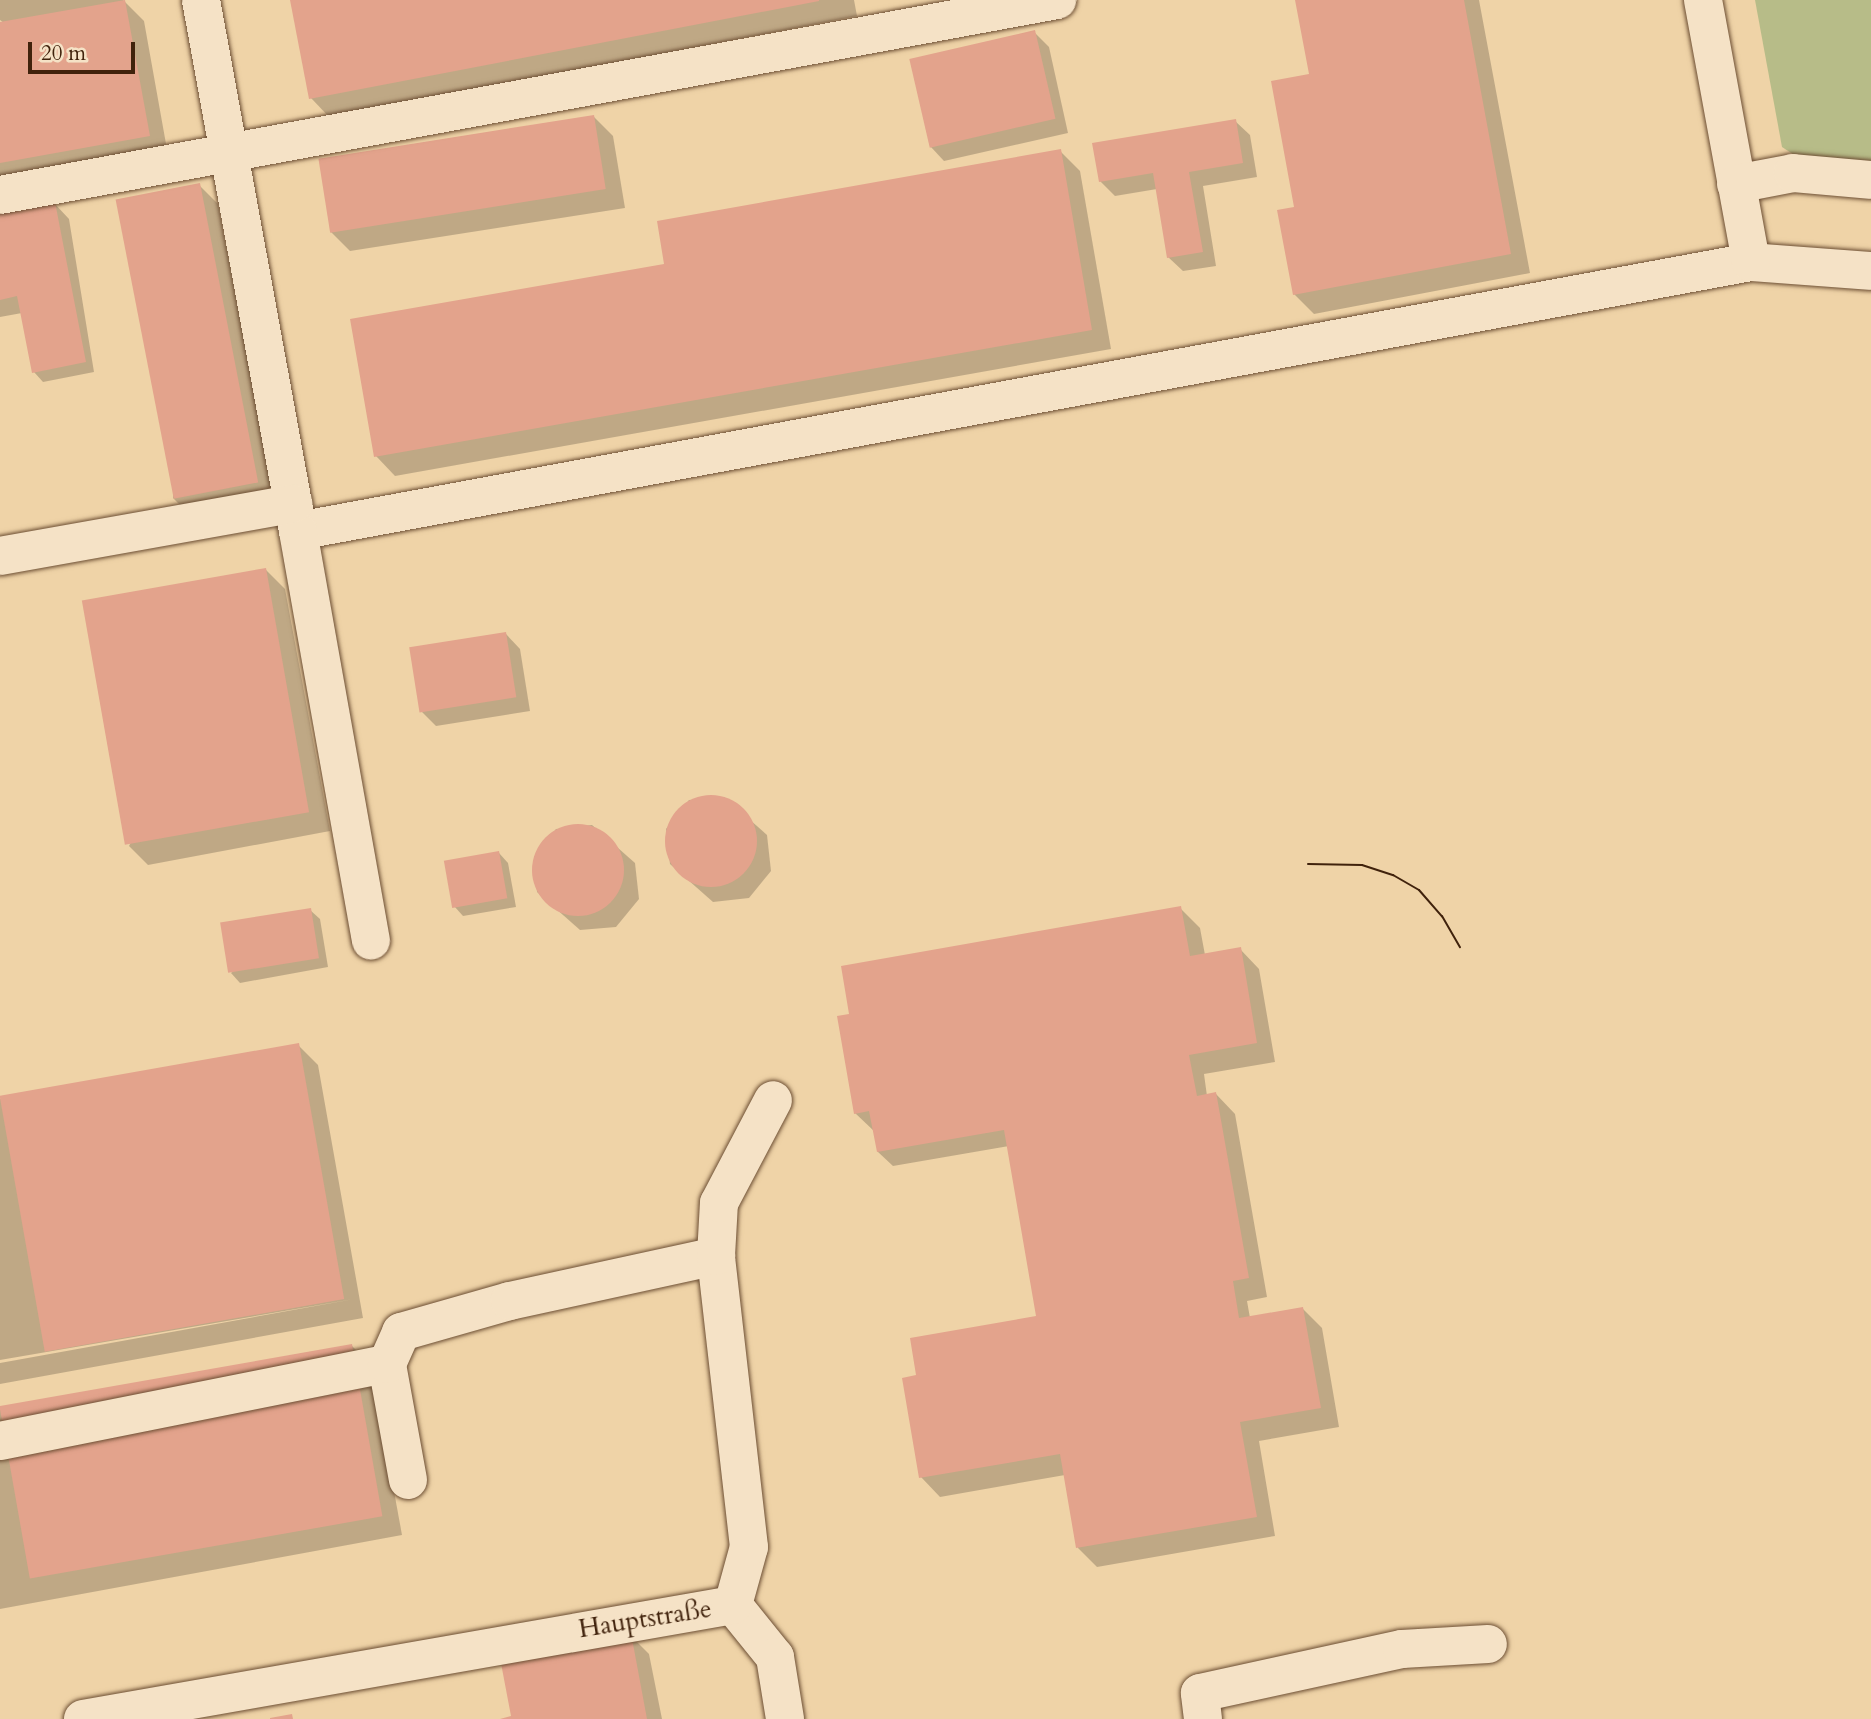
<!DOCTYPE html>
<html>
<head>
<meta charset="utf-8">
<style>
  body { margin:0 }
  #map { position:relative; width:1871px; height:1719px; overflow:hidden; background:#efd3a7; font-family:Cardo,serif }
  div>[style] { position:absolute }
  .green>* { inset:0; background:#b7bc88 }
  .shadow>* { inset:0; background:#0003 }
  .building>* { inset:0; background:#e3a38c; transform-origin:0 0 }
  .round { border-radius:50% }
  .roads { filter:drop-shadow(0 0 2px #6c4e33) drop-shadow(0 0 2px #6c4e33) }
  .minor>* { height:38px; margin:-19px; padding:0 19px; transform-origin:19px; border-radius:19px; background:#f5e2c6 }
  .tram>* { height:2px; margin:-1px; padding:0 1px; transform-origin:1px; border-radius:1px; background:#40220c }
  span { translate:-50% -50%; white-space:nowrap; text-align:center; line-height:1.15; -webkit-text-stroke:5px #f5e2c6; paint-order:stroke }
  .street-label { font-size:26px; color:#40220c }
  .scale { position:absolute; left:28px; top:42px; width:107px; height:32px; box-sizing:border-box; border:4px solid #40220c; border-top:0; padding-left:9px; font-size:21px; line-height:24px; white-space:nowrap; color:#40220c; -webkit-text-stroke:5px #f5e2c6; paint-order:stroke }
</style>
</head>
<body>
<div id="map">
  <div class="green">
    <i style="clip-path:polygon(1755px 0,1871px 0,1871px 167px,1799px 158px,1782px 147px)"></i>
  </div>
  <div class="shadow">
    <i style="clip-path:polygon(0 0,123px 0,144px 21px,168px 155px,0 186px,0 24px,4px 23px,0 20px)"></i>
    <i style="clip-path:polygon(292px 0,854px 0,857px 16px,330px 118px,311px 98px)"></i>
    <i style="clip-path:polygon(1297px 0,1479px 0,1530px 273px,1314px 314px,1294px 294px,1296px 208px,1311px 75px)"></i>
    <i style="clip-path:polygon(1034px 32px,1049px 47px,1068px 133px,944px 161px,930px 146px)"></i>
    <i style="clip-path:polygon(594px 117px,613px 136px,625px 208px,350px 251px,331px 232px)"></i>
    <i style="clip-path:polygon(1235px 121px,1250px 135px,1257px 177px,1203px 186px,1216px 266px,1183px 271px,1168px 257px,1157px 189px,1115px 196px,1100px 181px)"></i>
    <i style="clip-path:polygon(1060px 151px,1080px 171px,1111px 349px,395px 476px,376px 456px,666px 265px)"></i>
    <i style="clip-path:polygon(199px 185px,218px 204px,275px 502px,193px 518px,173px 498px)"></i>
    <i style="clip-path:polygon(55px 204px,69px 219px,94px 372px,43px 382px,34px 372px,22px 313px,0 317px,0 215px)"></i>
    <i style="clip-path:polygon(266px 570px,285px 589px,330px 831px,148px 865px,129px 846px)"></i>
    <i style="clip-path:polygon(506px 634px,520px 649px,530px 711px,436px 726px,421px 711px)"></i>
    <i style="clip-path:polygon(724px 797px,767px 835px,771px 871px,749px 898px,713px 902px,670px 864px,666px 829px,689px 800px)"></i>
    <i style="clip-path:polygon(592px 825px,635px 863px,639px 899px,616px 927px,580px 930px,537px 892px,534px 857px,556px 829px)"></i>
    <i style="clip-path:polygon(499px 853px,508px 863px,516px 907px,463px 916px,454px 906px)"></i>
    <i style="clip-path:polygon(1180px 908px,1200px 928px,1205px 955px,1240px 949px,1259px 969px,1275px 1062px,1204px 1074px,1207px 1096px,1216px 1094px,1235px 1114px,1267px 1297px,1247px 1301px,1250px 1318px,1303px 1309px,1322px 1328px,1339px 1427px,1259px 1441px,1275px 1536px,1097px 1567px,1078px 1548px,1065px 1475px,940px 1497px,921px 1477px,920px 1376px,1038px 1317px,1009px 1146px,893px 1166px,878px 1152px,875px 1132px,855px 1113px,851px 1015px)"></i>
    <i style="clip-path:polygon(310px 910px,320px 919px,328px 967px,240px 983px,231px 973px)"></i>
    <i style="clip-path:polygon(298px 1045px,318px 1065px,363px 1318px,0 1384px,0 1363px,354px 1299px,0 1360px,0 1099px)"></i>
    <i style="clip-path:polygon(351px 1345px,371px 1365px,402px 1535px,0 1609px,0 1410px)"></i>
    <i style="clip-path:polygon(630px 1635px,649px 1654px,662px 1719px,503px 1719px,513px 1717px)"></i>
  </div>
  <div class="building">
    <i style="clip-path:polygon(125px 0,150px 136px,0 163px,0 22px)"></i>
    <i style="clip-path:polygon(290px 0,819px 0,819px 1px,309px 99px)"></i>
    <i style="clip-path:polygon(1295px 0,1464px 0,1511px 254px,1293px 295px,1277px 210px,1294px 207px,1271px 81px,1309px 74px)"></i>
    <i style="left:1035px;top:30px;width:91px;height:129px;rotate:77deg"></i>
    <i style="left:594px;top:115px;width:75px;height:279px;rotate:81deg"></i>
    <i style="clip-path:polygon(1236px 119px,1243px 163px,1189px 172px,1203px 252px,1167px 258px,1153px 173px,1099px 182px,1092px 143px)"></i>
    <i style="clip-path:polygon(1061px 149px,1092px 330px,374px 457px,350px 319px,664px 264px,657px 221px)"></i>
    <i style="left:200px;top:183px;width:305px;height:86px;rotate:79deg"></i>
    <i style="clip-path:polygon(55px 202px,86px 362px,32px 373px,17px 296px,0 300px,0 213px)"></i>
    <i style="left:266px;top:568px;width:248px;height:187px;rotate:80deg"></i>
    <i style="left:506px;top:632px;width:66px;height:98px;rotate:81deg"></i>
    <i class="round" style="left:665px;top:795px;width:92px;height:92px"></i>
    <i class="round" style="left:532px;top:824px;width:92px;height:92px"></i>
    <i style="left:499px;top:851px;width:48px;height:56px;rotate:80deg"></i>
    <i style="clip-path:polygon(1181px 906px,1190px 956px,1241px 947px,1257px 1043px,1189px 1055px,1197px 1096px,1216px 1092px,1249px 1278px,1233px 1281px,1239px 1318px,1303px 1307px,1321px 1408px,1240px 1422px,1257px 1517px,1076px 1548px,1060px 1454px,919px 1478px,902px 1378px,916px 1375px,910px 1338px,1036px 1316px,1004px 1130px,877px 1152px,869px 1111px,854px 1114px,837px 1016px,849px 1014px,841px 966px)"></i>
    <i style="left:311px;top:908px;width:51px;height:92px;rotate:81deg"></i>
    <i style="left:299px;top:1043px;width:260px;height:304px;rotate:80deg"></i>
    <i style="left:352px;top:1344px;width:175px;height:358px;rotate:80deg"></i>
    <i style="clip-path:polygon(631px 1633px,647px 1719px,500px 1719px,511px 1716px,500px 1658px)"></i>
    <i style="clip-path:polygon(292px 1714px,293px 1719px,270px 1719px,270px 1718px)"></i>
  </div>
  <div class="roads">
    <div class="minor">
      <i style="left:201px;top:0;width:540px;rotate:79.65deg"></i>
      <i style="left:298px;top:531px;width:1478px;rotate:-10.49deg"></i>
      <i style="left:1751px;top:262px;width:120px;rotate:4.3deg"></i>
      <i style="left:1703px;top:0;width:266px;rotate:79.6deg"></i>
      <i style="left:1736px;top:184px;width:58px;rotate:-10.9deg"></i>
      <i style="left:1793px;top:173px;width:78px;rotate:5.1deg"></i>
      <i style="left:0;top:195px;width:1075px;rotate:-10.45deg"></i>
      <i style="left:298px;top:531px;width:416px;rotate:79.9deg"></i>
      <i style="left:0;top:556px;width:298px;rotate:-10.1deg"></i>
      <i style="left:0;top:1441px;width:395px;rotate:-11.3deg"></i>
      <i style="left:408px;top:1480px;width:118px;rotate:-100.3deg"></i>
      <i style="left:387px;top:1364px;width:35px;rotate:-66deg"></i>
      <i style="left:401px;top:1332px;width:113px;rotate:-15.9deg"></i>
      <i style="left:510px;top:1301px;width:211px;rotate:-12.3deg"></i>
      <i style="left:733px;top:1605px;width:67px;rotate:51.1deg"></i>
      <i style="left:775px;top:1657px;width:63px;rotate:80.8deg"></i>
      <i style="left:83px;top:1719px;width:660px;rotate:-9.95deg"></i>
      <i style="left:733px;top:1605px;width:60px;rotate:-74.6deg"></i>
      <i style="left:749px;top:1547px;width:293px;rotate:-96.5deg"></i>
      <i style="left:716px;top:1256px;width:53px;rotate:-86.8deg"></i>
      <i style="left:719px;top:1203px;width:116px;rotate:-62.3deg"></i>
      <i style="left:1203px;top:1719px;width:26px;rotate:-97deg"></i>
      <i style="left:1200px;top:1693px;width:207px;rotate:-12.3deg"></i>
      <i style="left:1402px;top:1649px;width:86px;rotate:-3.3deg"></i>
    </div>
  </div>
  <div class="tram">
    <i style="left:1308px;top:864px;width:54px;rotate:1.1deg"></i>
    <i style="left:1362px;top:865px;width:33px;rotate:18deg"></i>
    <i style="left:1393px;top:875px;width:30px;rotate:30deg"></i>
    <i style="left:1419px;top:890px;width:35px;rotate:49deg"></i>
    <i style="left:1442px;top:916px;width:36px;rotate:60deg"></i>
  </div>
  <div class="street-label">
    <span style="left:645px;top:1619px;rotate:-9deg">Hauptstraße</span>
  </div>
  <div class="scale">20 m</div>
</div>
</body>
</html>
